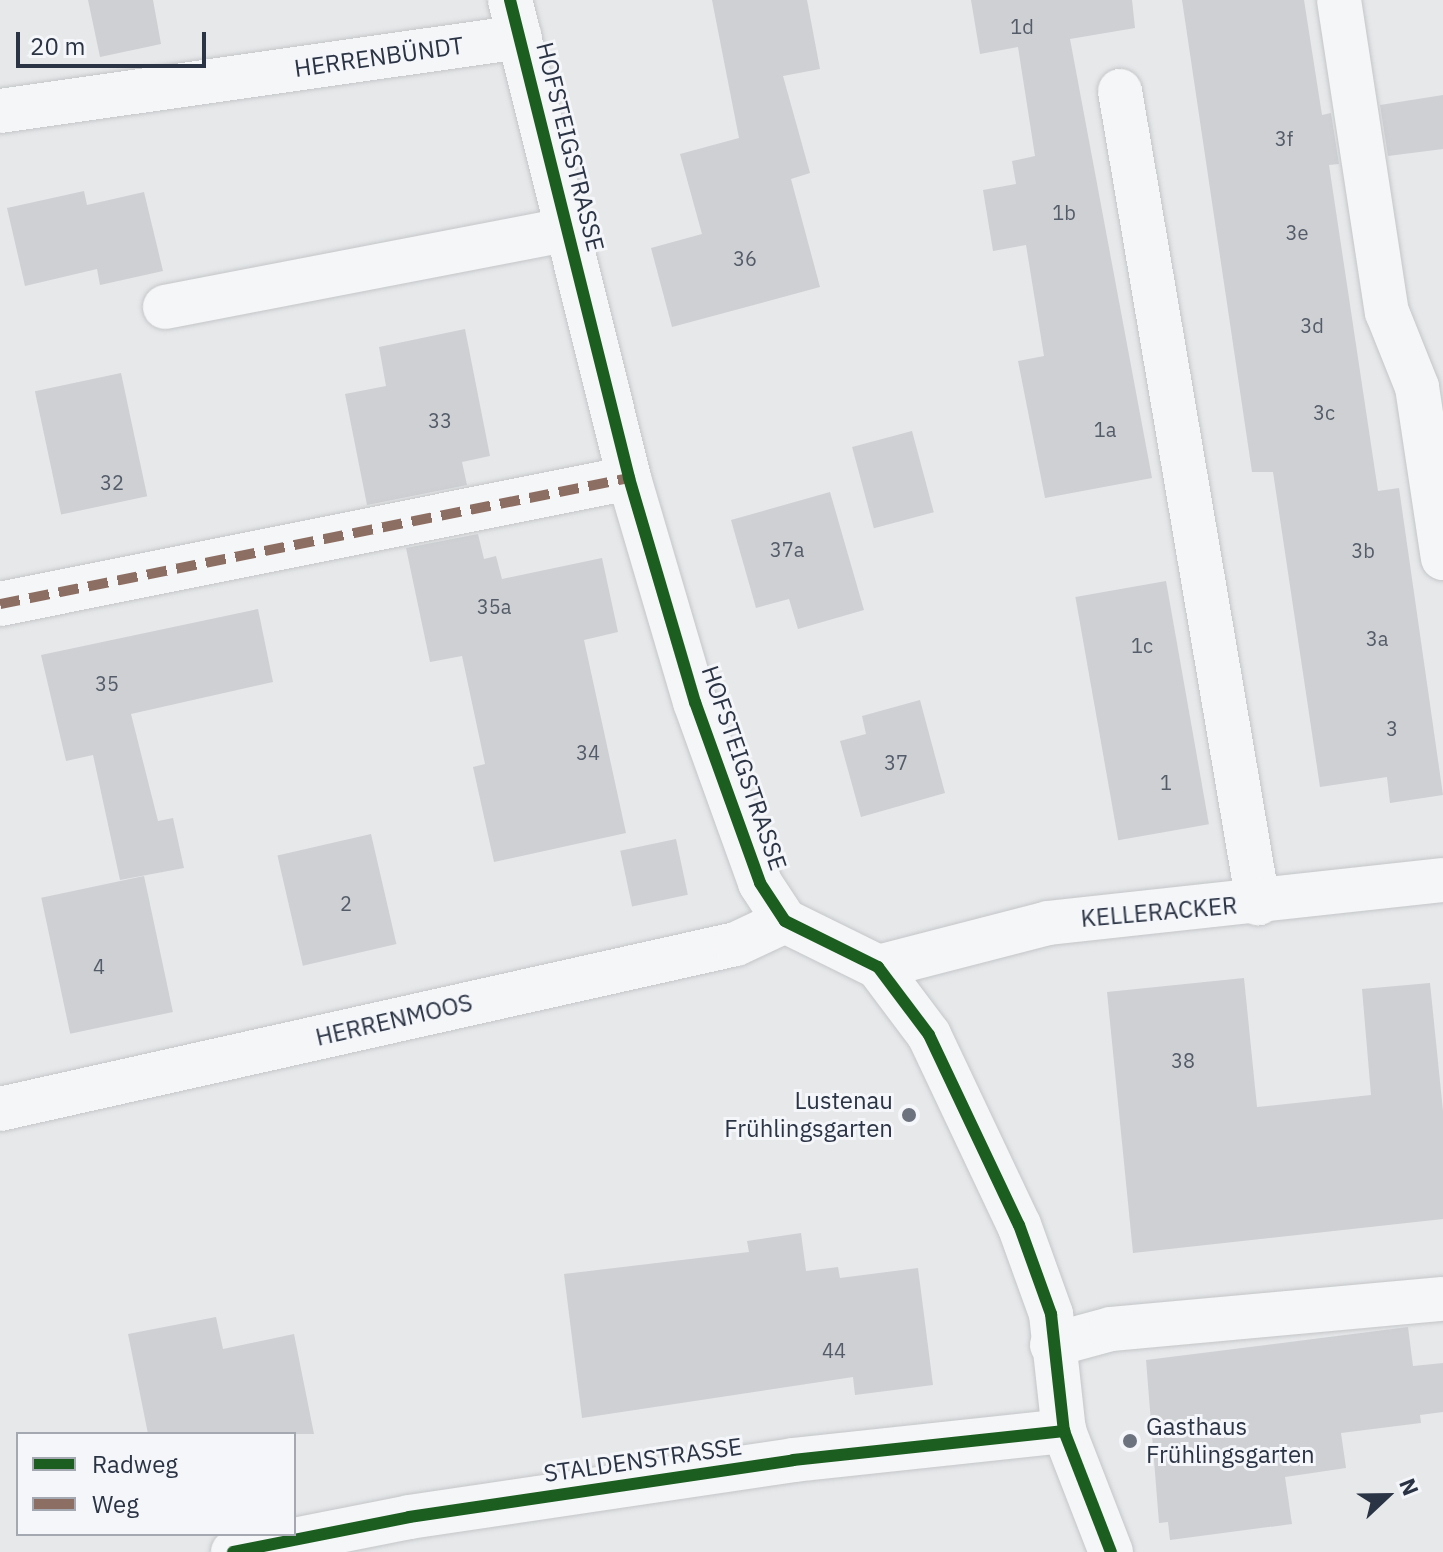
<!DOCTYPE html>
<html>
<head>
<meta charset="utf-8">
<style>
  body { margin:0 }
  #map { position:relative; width:1443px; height:1552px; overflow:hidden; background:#e6e8ea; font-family:"IBM Plex Sans",sans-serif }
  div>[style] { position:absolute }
  .building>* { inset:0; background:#ced0d3; transform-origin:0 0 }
  .roads { filter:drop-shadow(0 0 2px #c4c6c8) drop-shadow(0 0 2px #c4c6c8) }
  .minor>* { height:44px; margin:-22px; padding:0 22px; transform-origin:22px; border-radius:22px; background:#f5f6f7 }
  .quiet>* { height:10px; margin-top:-5px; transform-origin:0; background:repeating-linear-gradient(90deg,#8d6e63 0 20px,transparent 0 30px) }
  .cycleway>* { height:12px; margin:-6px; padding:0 6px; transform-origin:6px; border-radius:6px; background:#1b5e20 }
  .dots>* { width:22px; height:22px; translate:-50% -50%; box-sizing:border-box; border:4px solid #f4f6f9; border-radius:50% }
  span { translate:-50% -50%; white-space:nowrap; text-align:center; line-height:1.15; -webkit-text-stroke:6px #f4f6f9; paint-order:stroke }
  .number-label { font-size:20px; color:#545c69 }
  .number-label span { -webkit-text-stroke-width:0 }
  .street-label { font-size:24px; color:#2b3445 }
  .poi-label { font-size:24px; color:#2b3445 }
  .right { translate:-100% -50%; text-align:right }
  .left { translate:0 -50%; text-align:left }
  .legend { position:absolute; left:16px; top:1432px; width:280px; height:104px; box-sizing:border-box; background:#f4f6f9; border:2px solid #a4a8b1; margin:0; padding:10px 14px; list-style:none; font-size:24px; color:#2b3445 }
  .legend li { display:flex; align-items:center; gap:16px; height:40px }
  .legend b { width:40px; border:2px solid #a4a8b1 }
  .north { position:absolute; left:1347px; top:1456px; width:80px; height:80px; -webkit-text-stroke:6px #f4f6f9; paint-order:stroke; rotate:68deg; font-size:22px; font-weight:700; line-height:32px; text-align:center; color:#2b3445 }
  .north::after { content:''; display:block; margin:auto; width:28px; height:36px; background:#2b3445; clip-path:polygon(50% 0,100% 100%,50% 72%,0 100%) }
  .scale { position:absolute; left:16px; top:32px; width:190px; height:36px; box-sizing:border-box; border:4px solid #2b3445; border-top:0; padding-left:10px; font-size:24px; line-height:28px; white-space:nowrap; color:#2b3445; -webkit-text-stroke:6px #f4f6f9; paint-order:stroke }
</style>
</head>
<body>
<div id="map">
  <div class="building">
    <i style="clip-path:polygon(88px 0,153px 0,161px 44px,100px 57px)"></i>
    <i style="clip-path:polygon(712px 0,807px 0,820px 69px,783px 76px,810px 173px,791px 179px,820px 287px,672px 327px,651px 248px,702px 234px,680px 154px,739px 138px)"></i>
    <i style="clip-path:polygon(971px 0,1132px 0,1135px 28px,1070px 39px,1152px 478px,1045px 498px,1018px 361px,1044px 356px,1026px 245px,993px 251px,983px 190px,1016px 184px,1012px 161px,1035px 156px,1018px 47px,980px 54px)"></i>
    <i style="clip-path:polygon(1182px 0,1304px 0,1322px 115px,1331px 113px,1339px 164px,1329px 165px,1378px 491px,1399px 488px,1443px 795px,1390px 803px,1387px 777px,1320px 787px,1273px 472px,1252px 472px)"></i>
    <i style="clip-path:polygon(1443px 95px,1443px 149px,1388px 156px,1380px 105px)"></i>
    <i style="clip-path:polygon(84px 191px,87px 205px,144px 192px,163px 271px,100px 285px,97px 269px,25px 286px,7px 208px)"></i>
    <i style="clip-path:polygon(465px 329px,490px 456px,462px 462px,467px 485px,367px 505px,345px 394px,386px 386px,379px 347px)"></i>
    <i style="left:121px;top:373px;width:126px;height:88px;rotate:78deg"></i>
    <i style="left:912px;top:431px;width:84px;height:62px;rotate:75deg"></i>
    <i style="clip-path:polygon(830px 492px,864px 610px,798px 629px,789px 599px,756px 608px,731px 520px)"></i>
    <i style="clip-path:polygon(478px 534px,484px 559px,496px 556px,502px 579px,602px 558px,618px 632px,584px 640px,626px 833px,494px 862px,473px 767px,485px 764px,462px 656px,430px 662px,406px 548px)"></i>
    <i style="left:1166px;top:581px;width:247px;height:92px;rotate:80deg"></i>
    <i style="clip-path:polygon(258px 609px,273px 682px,131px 714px,158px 821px,173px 818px,184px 868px,120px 880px,93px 755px,66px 761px,41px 655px)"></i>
    <i style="clip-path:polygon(920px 700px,945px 793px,861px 817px,840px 741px,866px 734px,862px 716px)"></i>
    <i style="left:371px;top:834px;width:113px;height:96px;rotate:77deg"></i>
    <i style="left:676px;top:839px;width:57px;height:57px;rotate:78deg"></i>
    <i style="left:144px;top:876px;width:139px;height:105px;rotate:78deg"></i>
    <i style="clip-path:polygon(1244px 978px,1257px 1107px,1371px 1095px,1362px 989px,1430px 983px,1443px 1111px,1443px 1219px,1133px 1253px,1107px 992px)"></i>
    <i style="clip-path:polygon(801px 1233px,806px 1271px,838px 1267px,840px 1278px,918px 1268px,933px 1385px,855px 1395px,853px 1377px,582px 1418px,564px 1274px,749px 1252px,747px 1241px)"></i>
    <i style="clip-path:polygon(216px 1317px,223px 1349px,294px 1334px,314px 1434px,148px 1434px,128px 1334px)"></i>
    <i style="clip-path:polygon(1408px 1327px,1413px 1366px,1443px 1363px,1443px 1412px,1420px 1415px,1421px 1423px,1341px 1433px,1346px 1468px,1285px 1477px,1292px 1524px,1170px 1540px,1168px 1522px,1159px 1523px,1146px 1360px)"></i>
  </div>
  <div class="roads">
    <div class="minor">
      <i style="left:510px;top:0;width:493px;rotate:76deg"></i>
      <i style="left:629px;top:478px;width:234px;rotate:73.6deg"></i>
      <i style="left:695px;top:702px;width:192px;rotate:70.2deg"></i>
      <i style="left:760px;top:883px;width:45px;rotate:56.7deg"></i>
      <i style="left:785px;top:921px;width:104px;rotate:26.3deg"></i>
      <i style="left:878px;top:967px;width:85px;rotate:53.1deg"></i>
      <i style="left:929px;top:1035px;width:210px;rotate:64.7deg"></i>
      <i style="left:1019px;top:1225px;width:95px;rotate:70.2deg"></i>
      <i style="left:1051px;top:1314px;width:118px;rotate:83.7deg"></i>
      <i style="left:1064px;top:1431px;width:130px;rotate:68.8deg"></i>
      <i style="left:1339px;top:0;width:316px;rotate:81.3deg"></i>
      <i style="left:1387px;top:312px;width:81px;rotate:68.2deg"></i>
      <i style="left:1417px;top:387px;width:173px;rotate:81.4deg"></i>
      <i style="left:1120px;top:91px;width:824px;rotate:80.35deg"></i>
      <i style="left:0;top:111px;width:525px;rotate:-8.1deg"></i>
      <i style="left:165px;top:307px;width:412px;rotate:-10.9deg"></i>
      <i style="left:0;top:604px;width:641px;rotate:-11.33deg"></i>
      <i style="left:878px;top:967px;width:176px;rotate:-14.5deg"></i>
      <i style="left:1048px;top:923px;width:397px;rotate:-6.2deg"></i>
      <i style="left:0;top:1109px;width:754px;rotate:-12.64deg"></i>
      <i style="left:736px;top:944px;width:54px;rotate:-25.1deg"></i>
      <i style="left:1052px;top:1345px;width:61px;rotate:-15.2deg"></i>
      <i style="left:1111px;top:1329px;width:333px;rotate:-5.2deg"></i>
      <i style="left:233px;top:1552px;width:179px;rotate:-11.2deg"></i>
      <i style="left:409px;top:1517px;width:388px;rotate:-8.4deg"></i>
      <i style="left:793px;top:1460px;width:273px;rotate:-6.1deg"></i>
    </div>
  </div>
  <div class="quiet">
    <i style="left:0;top:604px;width:641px;rotate:-11.33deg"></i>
  </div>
  <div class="cycleway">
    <i style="left:510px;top:0;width:493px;rotate:76deg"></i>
    <i style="left:629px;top:478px;width:234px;rotate:73.6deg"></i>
    <i style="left:695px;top:702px;width:192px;rotate:70.2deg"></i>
    <i style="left:760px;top:883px;width:45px;rotate:56.7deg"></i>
    <i style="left:785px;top:921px;width:104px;rotate:26.3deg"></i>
    <i style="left:878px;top:967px;width:85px;rotate:53.1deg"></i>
    <i style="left:929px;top:1035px;width:210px;rotate:64.7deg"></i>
    <i style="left:1019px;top:1225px;width:95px;rotate:70.2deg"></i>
    <i style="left:1051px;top:1314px;width:118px;rotate:83.7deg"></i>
    <i style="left:1064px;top:1431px;width:130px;rotate:68.8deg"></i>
    <i style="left:233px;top:1552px;width:179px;rotate:-11.2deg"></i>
    <i style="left:409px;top:1517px;width:388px;rotate:-8.4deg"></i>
    <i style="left:793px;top:1460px;width:273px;rotate:-6.1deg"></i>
  </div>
  <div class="dots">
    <i style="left:909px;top:1115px;background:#6c737f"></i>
    <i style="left:1130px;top:1441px;background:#6c737f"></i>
  </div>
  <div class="number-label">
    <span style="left:1022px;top:26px">1d</span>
    <span style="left:1284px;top:138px">3f</span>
    <span style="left:1064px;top:212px">1b</span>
    <span style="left:1297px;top:232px">3e</span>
    <span style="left:745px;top:258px">36</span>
    <span style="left:1312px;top:325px">3d</span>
    <span style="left:1324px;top:412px">3c</span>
    <span style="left:440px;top:420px">33</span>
    <span style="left:1105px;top:429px">1a</span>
    <span style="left:112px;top:482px">32</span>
    <span style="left:787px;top:549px">37a</span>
    <span style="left:1363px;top:550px">3b</span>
    <span style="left:494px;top:606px">35a</span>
    <span style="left:1377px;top:638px">3a</span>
    <span style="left:1142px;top:645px">1c</span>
    <span style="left:107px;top:683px">35</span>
    <span style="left:1392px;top:728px">3</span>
    <span style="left:588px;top:752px">34</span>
    <span style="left:896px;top:762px">37</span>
    <span style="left:1166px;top:782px">1</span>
    <span style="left:346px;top:903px">2</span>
    <span style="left:99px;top:966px">4</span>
    <span style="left:1183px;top:1060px">38</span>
    <span style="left:834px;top:1350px">44</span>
  </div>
  <div class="street-label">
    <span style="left:379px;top:57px;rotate:-8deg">HERRENBÜNDT</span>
    <span style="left:570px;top:147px;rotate:76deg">HOFSTEIGSTRASSE</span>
    <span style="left:744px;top:768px;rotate:71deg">HOFSTEIGSTRASSE</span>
    <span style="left:1159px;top:912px;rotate:-5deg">KELLERACKER</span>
    <span style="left:394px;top:1020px;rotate:-13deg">HERRENMOOS</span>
    <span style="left:643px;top:1460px;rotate:-8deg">STALDENSTRASSE</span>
  </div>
  <div class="poi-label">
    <span class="right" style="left:893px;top:1115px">Lustenau<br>Frühlingsgarten</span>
    <span class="left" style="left:1146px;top:1441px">Gasthaus<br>Frühlingsgarten</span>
  </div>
  <ul class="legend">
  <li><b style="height:10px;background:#1b5e20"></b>Radweg</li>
  <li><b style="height:10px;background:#8d6e63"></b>Weg</li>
  </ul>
  <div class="north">N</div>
  <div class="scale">20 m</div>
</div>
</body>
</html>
